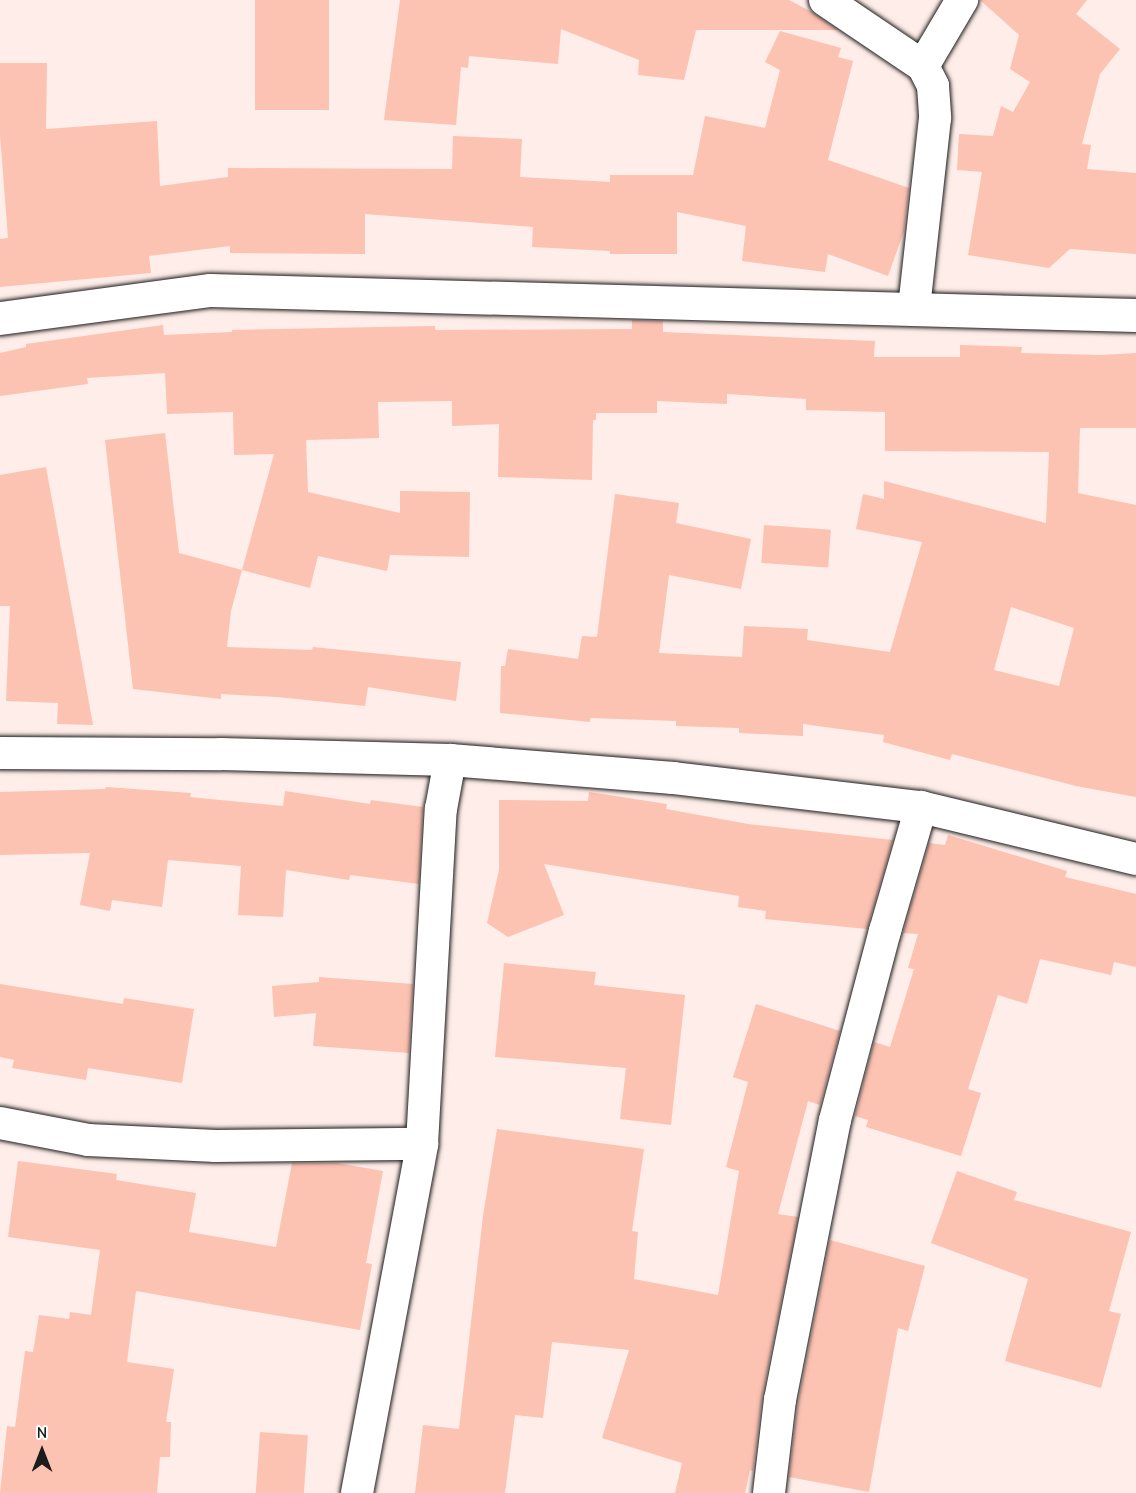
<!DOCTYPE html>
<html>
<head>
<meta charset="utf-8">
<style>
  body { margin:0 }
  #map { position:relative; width:1136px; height:1493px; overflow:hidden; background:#feede8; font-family:"Comic Neue",sans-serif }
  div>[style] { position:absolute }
  .building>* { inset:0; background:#fcc2b2; transform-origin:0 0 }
  .roads { filter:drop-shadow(0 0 2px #1c1c1c) drop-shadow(0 0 2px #1c1c1c) }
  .street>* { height:32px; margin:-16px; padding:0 16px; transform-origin:16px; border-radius:16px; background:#fff }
  .secondary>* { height:33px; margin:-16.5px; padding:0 16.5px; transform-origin:16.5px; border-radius:16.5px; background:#fff }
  span { translate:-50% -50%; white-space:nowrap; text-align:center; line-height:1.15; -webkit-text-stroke:5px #fff; paint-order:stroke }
  .north { position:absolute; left:12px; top:1421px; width:60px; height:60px; -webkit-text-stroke:4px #fff; paint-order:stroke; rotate:0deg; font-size:16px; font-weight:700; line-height:24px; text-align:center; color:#1c1c1c }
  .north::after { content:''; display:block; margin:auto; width:21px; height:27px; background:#1c1c1c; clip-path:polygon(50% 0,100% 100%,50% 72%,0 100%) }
</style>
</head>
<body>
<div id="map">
  <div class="building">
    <i style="left:255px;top:0;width:74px;height:110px"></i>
    <i style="clip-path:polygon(400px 0,789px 0,812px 12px,838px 30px,696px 30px,684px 80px,638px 75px,639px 60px,561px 29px,558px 64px,469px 56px,468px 68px,461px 67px,456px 125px,384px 120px)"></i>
    <i style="clip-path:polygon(980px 0,1087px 0,1076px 14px,1120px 49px,1100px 74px,1082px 144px,1091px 145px,1087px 169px,1136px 173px,1136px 254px,1070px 249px,1049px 268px,968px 255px,982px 172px,957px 170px,959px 134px,993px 136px,1001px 106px,1013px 112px,1030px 82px,1010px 69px,1019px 35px)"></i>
    <i style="clip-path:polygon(780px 31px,841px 48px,838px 57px,853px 61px,828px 160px,909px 188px,904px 231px,888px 276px,828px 254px,825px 272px,742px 261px,746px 226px,677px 212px,677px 254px,610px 254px,610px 251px,532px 247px,533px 227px,365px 214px,365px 254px,230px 253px,230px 246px,149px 256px,151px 273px,0 287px,0 239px,8px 238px,0 135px,0 63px,47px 63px,46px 129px,157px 121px,160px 186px,228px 177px,228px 168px,452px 169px,453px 136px,522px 139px,520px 177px,610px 182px,610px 175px,693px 175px,705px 116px,765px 128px,780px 70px,765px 62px)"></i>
    <i style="clip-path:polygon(evenodd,632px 320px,663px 321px,663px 332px,875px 341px,874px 357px,960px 357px,960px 345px,1022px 347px,1021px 353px,1101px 355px,1136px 353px,1136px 428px,1080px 428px,1078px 493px,1136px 505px,1136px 797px,1076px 786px,952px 754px,950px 760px,883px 742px,884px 735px,803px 724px,803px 736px,739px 733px,739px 728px,676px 726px,676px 721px,590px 718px,590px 722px,500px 713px,501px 666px,505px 666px,508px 649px,578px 659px,582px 636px,597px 637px,615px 494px,679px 503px,676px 523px,751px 539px,741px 589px,669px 575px,659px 653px,742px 657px,744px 626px,808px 629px,807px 640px,890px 652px,922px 542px,856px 529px,863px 494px,884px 499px,884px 481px,1046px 523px,1049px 452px,885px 451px,885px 412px,806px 410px,806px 399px,727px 394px,727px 404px,657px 401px,657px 413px,596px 413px,596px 420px,593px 420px,592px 480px,498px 477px,499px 424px,452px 426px,452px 401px,378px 402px,379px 438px,306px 440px,308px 492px,400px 513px,400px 491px,470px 492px,469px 557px,390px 555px,387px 571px,318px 556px,310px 588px,242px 570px,274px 454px,234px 455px,233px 412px,167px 414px,165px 373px,87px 378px,88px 384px,0 396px,0 353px,26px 347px,26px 344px,163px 325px,164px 335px,232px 332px,232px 330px,377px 327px,435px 326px,435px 330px,632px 329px,632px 320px,1011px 607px,1074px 628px,1059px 686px,994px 670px,1011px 607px)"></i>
    <i style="clip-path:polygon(165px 433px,179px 553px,242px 570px,231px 611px,227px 647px,312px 650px,313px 647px,461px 662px,456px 701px,368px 687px,365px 706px,277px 697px,221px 694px,221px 699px,133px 689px,105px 440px)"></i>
    <i style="clip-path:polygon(46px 467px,75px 625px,93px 725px,57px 724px,58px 703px,6px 701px,10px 606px,0 606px,0 475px)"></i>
    <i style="left:764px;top:525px;width:67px;height:38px;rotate:4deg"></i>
    <i style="clip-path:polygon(106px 787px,191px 793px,190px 797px,283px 806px,285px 791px,370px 804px,371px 800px,423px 807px,419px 884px,350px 875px,349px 880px,286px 870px,283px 917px,238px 915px,241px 866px,168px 860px,162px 907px,112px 900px,110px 911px,80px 905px,90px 853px,0 855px,0 792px,105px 789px)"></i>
    <i style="clip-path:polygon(589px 792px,667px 804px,666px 809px,748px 824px,893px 840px,867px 929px,765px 919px,766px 911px,738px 907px,739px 896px,544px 864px,564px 915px,508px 937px,487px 923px,499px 870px,499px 800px,588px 801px)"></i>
    <i style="clip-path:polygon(948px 835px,1067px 871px,1065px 877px,1136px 894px,1136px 967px,1114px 962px,1111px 975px,1040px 959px,1027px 1004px,998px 995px,968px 1089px,981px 1093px,961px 1156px,866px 1127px,868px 1120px,855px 1116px,874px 1042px,890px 1047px,914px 969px,908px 968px,918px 934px,903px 933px,929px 843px,945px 845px)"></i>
    <i style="clip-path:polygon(504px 963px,596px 972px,594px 985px,685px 995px,671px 1125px,620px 1119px,626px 1068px,495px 1057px)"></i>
    <i style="clip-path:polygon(319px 977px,413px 984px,409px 1053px,313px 1046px,316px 1013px,274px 1017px,272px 986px,319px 982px)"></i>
    <i style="clip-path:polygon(0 984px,123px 1004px,124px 998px,194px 1009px,182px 1083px,88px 1068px,86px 1080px,12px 1068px,14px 1060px,0 1057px)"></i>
    <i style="clip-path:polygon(756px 1004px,840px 1031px,820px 1105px,808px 1101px,778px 1214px,798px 1217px,762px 1397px,753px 1471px,750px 1470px,745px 1493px,675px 1493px,682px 1463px,602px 1438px,629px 1350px,552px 1342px,543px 1418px,515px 1415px,505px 1493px,415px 1493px,423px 1425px,459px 1429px,483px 1216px,497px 1129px,644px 1149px,632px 1231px,638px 1232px,634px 1279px,718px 1295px,739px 1171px,726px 1167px,748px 1082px,733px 1077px)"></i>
    <i style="clip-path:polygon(18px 1161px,117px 1174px,116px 1180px,196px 1193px,189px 1232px,276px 1247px,292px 1163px,337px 1163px,383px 1171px,366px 1263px,372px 1264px,360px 1330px,136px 1291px,127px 1362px,174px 1369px,166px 1422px,171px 1422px,170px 1457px,160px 1457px,157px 1493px,0 1493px,7px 1426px,15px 1427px,25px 1351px,33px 1352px,39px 1315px,69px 1319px,70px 1312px,91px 1315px,100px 1250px,8px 1237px)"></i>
    <i style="clip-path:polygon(957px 1171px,1017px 1192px,1014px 1200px,1131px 1232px,1109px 1311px,1121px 1314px,1101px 1388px,1005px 1361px,1028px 1279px,931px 1243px)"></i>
    <i style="clip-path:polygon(830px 1240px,925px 1266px,908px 1331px,898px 1328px,869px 1492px,789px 1477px,798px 1403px)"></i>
    <i style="left:260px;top:1432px;width:48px;height:61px;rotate:4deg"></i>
  </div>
  <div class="roads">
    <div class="street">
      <i style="left:825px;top:0;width:118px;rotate:34deg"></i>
      <i style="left:923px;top:66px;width:22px;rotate:63deg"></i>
      <i style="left:933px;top:86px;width:32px;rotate:86deg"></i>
      <i style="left:935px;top:118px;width:191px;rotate:96.3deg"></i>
      <i style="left:923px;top:66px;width:77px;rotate:-59.4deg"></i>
      <i style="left:0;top:753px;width:221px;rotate:0.3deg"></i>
      <i style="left:221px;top:754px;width:229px;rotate:1.5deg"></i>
      <i style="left:450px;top:760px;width:224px;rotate:4.6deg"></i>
      <i style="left:673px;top:778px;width:250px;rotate:6.7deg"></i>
      <i style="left:921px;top:807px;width:221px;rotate:13.6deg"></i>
      <i style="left:0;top:1123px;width:90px;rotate:10.9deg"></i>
      <i style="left:88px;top:1140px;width:128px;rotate:2.7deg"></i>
      <i style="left:216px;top:1146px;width:206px;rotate:-0.6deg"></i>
      <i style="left:357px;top:1493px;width:355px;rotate:-79.4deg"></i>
      <i style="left:422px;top:1144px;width:336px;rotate:-86.8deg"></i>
      <i style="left:441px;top:809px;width:50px;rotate:-79.6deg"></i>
      <i style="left:769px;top:1493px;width:94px;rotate:-83.3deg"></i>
      <i style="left:780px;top:1400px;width:285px;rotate:-78.9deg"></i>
      <i style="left:835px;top:1120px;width:196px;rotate:-75.2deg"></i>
      <i style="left:885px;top:931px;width:129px;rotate:-73.8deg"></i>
    </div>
    <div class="secondary">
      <i style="left:0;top:318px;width:212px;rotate:-7.6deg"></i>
      <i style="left:210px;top:290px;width:926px;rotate:1.55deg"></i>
    </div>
  </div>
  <div class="north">N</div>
</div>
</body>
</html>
